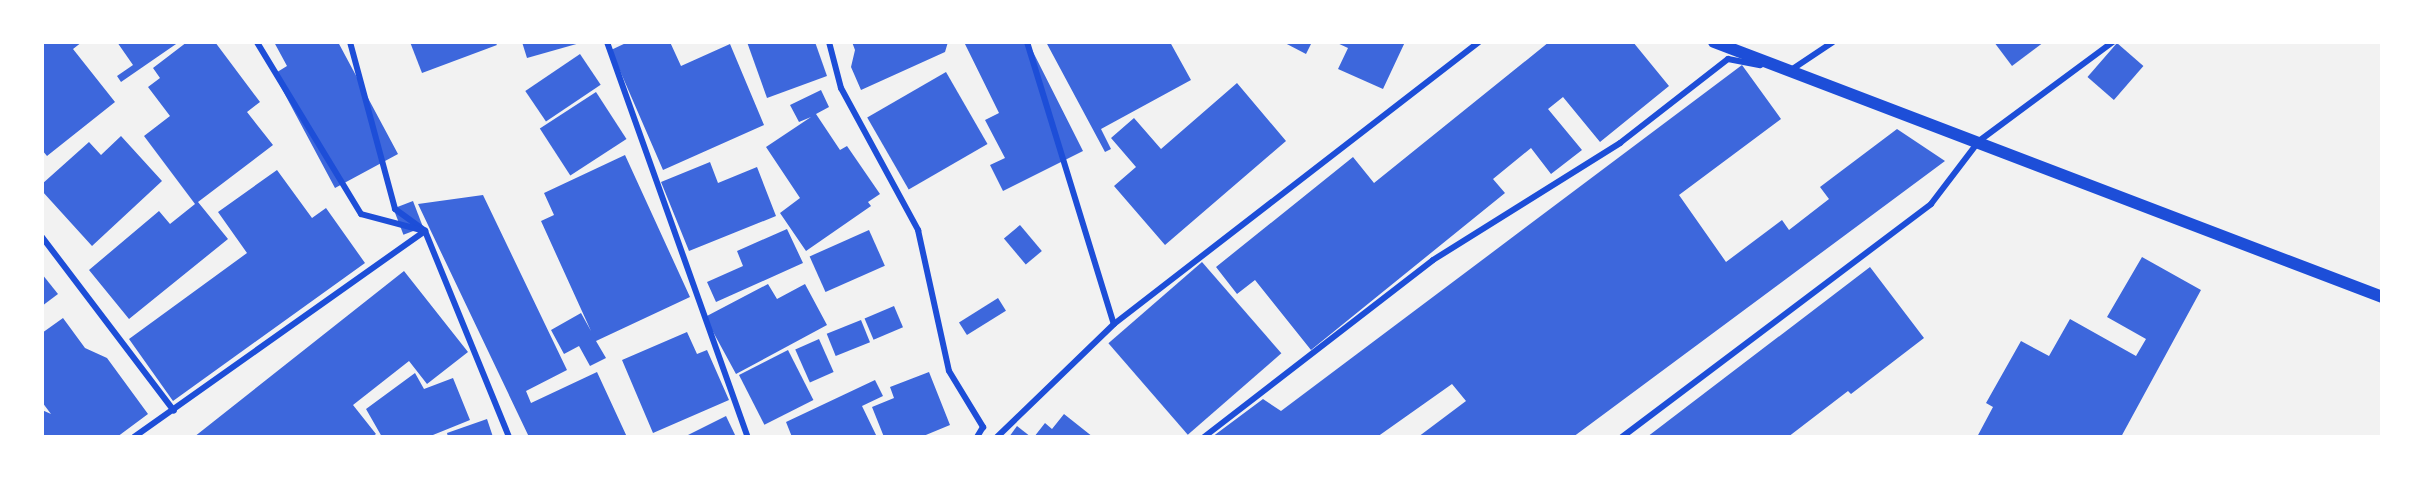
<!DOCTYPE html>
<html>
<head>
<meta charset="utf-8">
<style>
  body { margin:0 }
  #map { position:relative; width:2424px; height:479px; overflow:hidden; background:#f2f2f2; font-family:"Fira Sans Condensed",sans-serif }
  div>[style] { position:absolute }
  .building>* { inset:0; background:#3d67dc; transform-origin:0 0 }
  .minor>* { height:6px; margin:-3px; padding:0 3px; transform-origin:3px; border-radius:3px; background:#1d4ed8 }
  .secondary>* { height:12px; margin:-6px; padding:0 6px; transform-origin:6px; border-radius:6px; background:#1d4ed8 }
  span { translate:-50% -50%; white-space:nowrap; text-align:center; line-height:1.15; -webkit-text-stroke:5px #fff; paint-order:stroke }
  .frame { position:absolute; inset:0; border:44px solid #fff; pointer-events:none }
</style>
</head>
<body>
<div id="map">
  <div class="building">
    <i style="clip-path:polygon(42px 42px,82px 42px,73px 49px,115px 102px,47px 156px,42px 150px)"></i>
    <i style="clip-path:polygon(117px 42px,179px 42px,121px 82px,117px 76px,133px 65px)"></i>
    <i style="clip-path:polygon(187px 42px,215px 42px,260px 102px,247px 112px,273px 145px,198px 202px,228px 239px,129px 319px,89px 270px,159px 211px,170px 224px,195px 204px,144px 136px,170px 116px,148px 87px,160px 78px,153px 68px)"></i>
    <i style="clip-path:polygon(274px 42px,338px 42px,398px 154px,335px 188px,274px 74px,287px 66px)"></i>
    <i style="clip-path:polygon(410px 42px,495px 42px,497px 45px,422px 73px)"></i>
    <i style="clip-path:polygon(522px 42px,580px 42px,580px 43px,527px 58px)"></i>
    <i style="clip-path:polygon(628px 42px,670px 42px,681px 66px,730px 44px,764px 125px,663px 170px,611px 50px)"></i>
    <i style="clip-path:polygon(747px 42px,815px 42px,827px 76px,767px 98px)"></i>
    <i style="clip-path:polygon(852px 42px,948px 42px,945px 52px,861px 90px,851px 67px,855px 50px)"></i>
    <i style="clip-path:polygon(964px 42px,1028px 42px,1083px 151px,1003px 191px,990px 165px,1005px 158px,985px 120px,999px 113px)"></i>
    <i style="clip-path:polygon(1046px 42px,1170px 42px,1191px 80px,1101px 129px,1111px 149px,1105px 152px)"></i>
    <i style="clip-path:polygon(1283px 42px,1312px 42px,1306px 54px)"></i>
    <i style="clip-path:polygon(1335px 42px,1405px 42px,1383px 89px,1338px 69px,1348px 48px)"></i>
    <i style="clip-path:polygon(1549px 42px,1633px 42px,1669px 86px,1600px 142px,1563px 97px,1548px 109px,1582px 150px,1551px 174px,1531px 148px,1493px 179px,1505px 193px,1311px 350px,1255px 280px,1237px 294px,1216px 267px,1353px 157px,1374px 183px)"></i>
    <i style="clip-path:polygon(1994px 42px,2044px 42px,2012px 66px)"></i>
    <i style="left:2117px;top:43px;width:35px;height:45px;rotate:41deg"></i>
    <i style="left:580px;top:54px;width:37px;height:66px;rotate:56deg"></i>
    <i style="clip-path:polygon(1742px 65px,1781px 119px,1679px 195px,1726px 262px,1782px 220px,1789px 230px,1829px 199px,1820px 187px,1897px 129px,1945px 161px,1573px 437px,1418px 437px,1466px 401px,1452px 384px,1377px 437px,1212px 437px,1263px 399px,1281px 411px)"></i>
    <i style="left:946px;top:72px;width:83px;height:91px;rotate:60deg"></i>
    <i style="clip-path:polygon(1237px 83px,1286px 141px,1165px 245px,1114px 186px,1136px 167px,1111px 138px,1134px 118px,1161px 149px)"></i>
    <i style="clip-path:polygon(821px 90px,829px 107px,816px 114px,840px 150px,847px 146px,880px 194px,868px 202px,871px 206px,806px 251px,780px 213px,800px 198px,766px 147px,811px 117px,799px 122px,790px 105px)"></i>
    <i style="left:596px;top:92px;width:56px;height:67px;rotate:57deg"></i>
    <i style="clip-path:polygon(121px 136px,162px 181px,92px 246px,42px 191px,42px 184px,89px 142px,101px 155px)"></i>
    <i style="clip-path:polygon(625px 155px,690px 297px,596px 341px,606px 358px,590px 366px,579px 346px,564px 354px,551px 330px,581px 313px,591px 331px,541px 221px,554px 215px,544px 193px)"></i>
    <i style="clip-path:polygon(710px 162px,718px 183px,757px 167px,776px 216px,689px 251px,661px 182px)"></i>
    <i style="clip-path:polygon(277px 170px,312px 218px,326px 208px,365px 263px,173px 401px,129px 339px,247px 253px,218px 212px)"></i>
    <i style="clip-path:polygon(483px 195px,567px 370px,526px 391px,531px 403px,597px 372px,627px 437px,529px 437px,418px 204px)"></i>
    <i style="left:413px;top:201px;width:28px;height:21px;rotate:69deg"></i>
    <i style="left:1020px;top:225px;width:34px;height:21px;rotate:50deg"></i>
    <i style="clip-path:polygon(787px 229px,803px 263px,716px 302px,707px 282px,743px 266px,737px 251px)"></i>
    <i style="left:869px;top:230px;width:39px;height:65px;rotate:66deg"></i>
    <i style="clip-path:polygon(2142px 257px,2201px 290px,2121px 437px,1977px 437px,1993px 407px,1986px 403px,2021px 341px,2049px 356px,2070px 319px,2136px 356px,2146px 339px,2107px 317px)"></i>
    <i style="left:1202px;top:262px;width:121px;height:124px;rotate:49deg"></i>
    <i style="clip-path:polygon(1870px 267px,1924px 338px,1851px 394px,1848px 391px,1788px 437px,1647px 437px)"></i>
    <i style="clip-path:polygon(404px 271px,468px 352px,427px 384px,409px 361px,353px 405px,376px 434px,372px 437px,194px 437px)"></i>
    <i style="clip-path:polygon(42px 274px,58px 294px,42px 306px)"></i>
    <i style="clip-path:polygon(768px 284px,777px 299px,805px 284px,827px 325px,736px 374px,705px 317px)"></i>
    <i style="left:998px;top:298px;width:15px;height:46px;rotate:58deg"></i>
    <i style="left:894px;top:306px;width:23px;height:32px;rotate:67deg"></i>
    <i style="clip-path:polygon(63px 318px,85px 348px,107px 358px,148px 414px,117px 437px,42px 437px,42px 410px,51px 414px,42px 402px,42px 333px)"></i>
    <i style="left:861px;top:320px;width:24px;height:37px;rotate:68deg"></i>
    <i style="clip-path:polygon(687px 332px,697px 354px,707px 350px,729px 400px,653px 433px,622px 360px)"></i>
    <i style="left:819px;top:339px;width:36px;height:26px;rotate:66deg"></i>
    <i style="left:788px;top:350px;width:56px;height:55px;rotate:63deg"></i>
    <i style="clip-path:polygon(929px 372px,950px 425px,921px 437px,884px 437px,872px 407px,894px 398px,890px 387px)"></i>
    <i style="clip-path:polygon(415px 373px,424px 389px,453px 378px,470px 420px,428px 437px,382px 437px,366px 409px)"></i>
    <i style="clip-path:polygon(875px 380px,883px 396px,862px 406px,877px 437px,792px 437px,786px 422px)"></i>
    <i style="clip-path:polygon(1064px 414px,1093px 437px,1034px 437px,1045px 423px,1052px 429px)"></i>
    <i style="clip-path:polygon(726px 416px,736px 437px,684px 437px)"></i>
    <i style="clip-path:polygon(487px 419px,493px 437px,448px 437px,447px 433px)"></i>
    <i style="clip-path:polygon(1017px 426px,1031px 437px,1009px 437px)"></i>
  </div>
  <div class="minor">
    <i style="left:350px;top:42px;width:173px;rotate:74.9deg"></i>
    <i style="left:395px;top:209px;width:37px;rotate:36deg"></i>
    <i style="left:425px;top:231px;width:222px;rotate:67.8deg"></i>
    <i style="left:607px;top:42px;width:419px;rotate:70.4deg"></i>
    <i style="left:829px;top:42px;width:48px;rotate:75.4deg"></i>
    <i style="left:841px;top:88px;width:162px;rotate:61.5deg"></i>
    <i style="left:918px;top:230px;width:144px;rotate:77.6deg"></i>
    <i style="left:949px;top:371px;width:66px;rotate:58.7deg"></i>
    <i style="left:983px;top:427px;width:12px;rotate:121deg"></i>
    <i style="left:1027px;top:42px;width:295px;rotate:72.9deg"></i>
    <i style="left:1791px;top:70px;width:50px;rotate:-33.7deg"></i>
    <i style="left:42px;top:237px;width:218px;rotate:52.8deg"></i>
    <i style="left:134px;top:437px;width:357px;rotate:-35.3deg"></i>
    <i style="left:425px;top:231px;width:66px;rotate:-165.1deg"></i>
    <i style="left:361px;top:214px;width:201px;rotate:-121.2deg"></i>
    <i style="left:997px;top:437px;width:163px;rotate:-44deg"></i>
    <i style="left:1114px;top:324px;width:461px;rotate:-37.7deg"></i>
    <i style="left:1204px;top:437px;width:289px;rotate:-37.7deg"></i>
    <i style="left:1433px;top:260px;width:221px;rotate:-32deg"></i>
    <i style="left:1620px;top:143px;width:137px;rotate:-37.9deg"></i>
    <i style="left:1728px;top:59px;width:33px;rotate:11deg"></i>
    <i style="left:1622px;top:437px;width:387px;rotate:-37deg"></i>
    <i style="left:1931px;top:204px;width:79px;rotate:-52.7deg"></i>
    <i style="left:1979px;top:141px;width:167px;rotate:-36.5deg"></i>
  </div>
  <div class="secondary">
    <i style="left:1714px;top:42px;width:715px;rotate:20.89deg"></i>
  </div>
  <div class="frame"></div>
</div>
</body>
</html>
